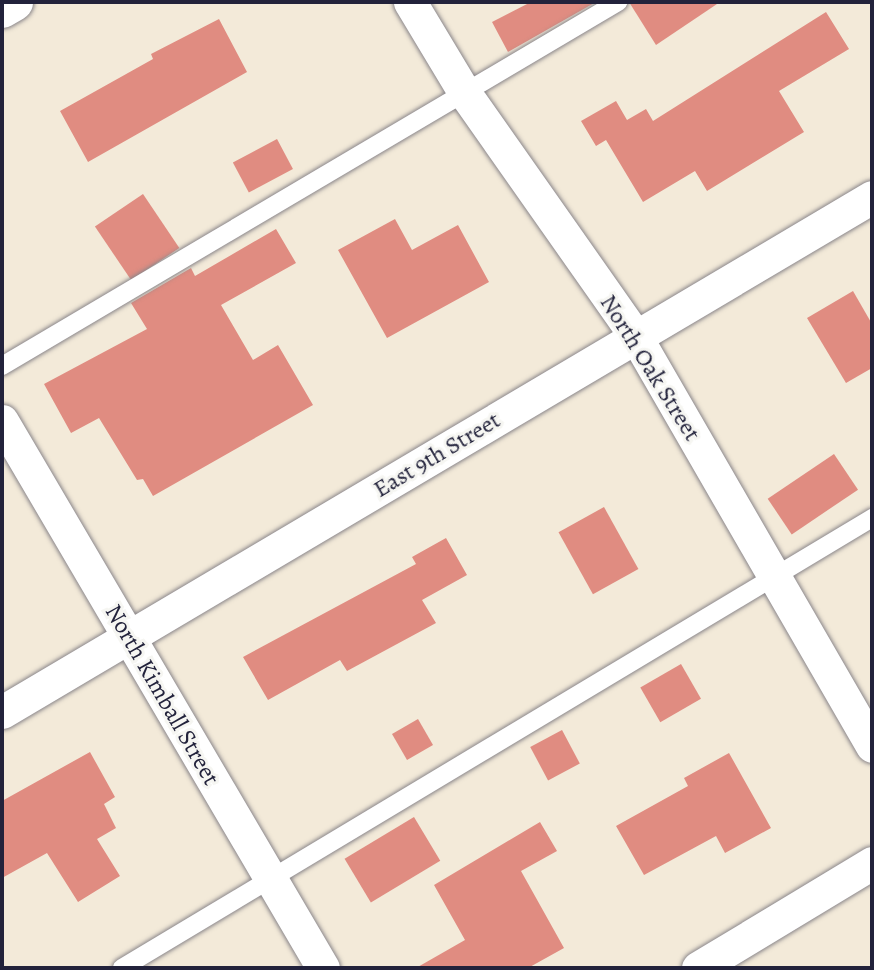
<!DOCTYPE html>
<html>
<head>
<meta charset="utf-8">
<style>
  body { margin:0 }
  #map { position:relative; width:874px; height:970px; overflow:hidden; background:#f3ead9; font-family:Alegreya,serif }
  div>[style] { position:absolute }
  .building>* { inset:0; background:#e08c81; transform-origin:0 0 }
  .roads { filter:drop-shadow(0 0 2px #8a868a) drop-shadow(0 0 2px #8a868a) }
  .service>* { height:18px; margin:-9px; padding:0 9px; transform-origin:9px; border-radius:9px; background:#fff }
  .minor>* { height:33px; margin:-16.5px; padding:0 16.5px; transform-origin:16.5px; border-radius:16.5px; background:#fff }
  .tertiary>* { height:38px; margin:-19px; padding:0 19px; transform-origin:19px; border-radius:19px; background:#fff }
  span { translate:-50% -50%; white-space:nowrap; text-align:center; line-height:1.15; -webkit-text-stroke:6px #f6f6f2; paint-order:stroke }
  .street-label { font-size:24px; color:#22223b }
  .frame { position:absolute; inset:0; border:4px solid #22223b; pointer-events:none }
</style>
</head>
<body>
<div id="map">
  <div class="building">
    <i style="clip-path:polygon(531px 2px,596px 2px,508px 52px,492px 22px)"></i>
    <i style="clip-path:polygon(629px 2px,720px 2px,656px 45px)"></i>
    <i style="clip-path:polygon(826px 12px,849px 49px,779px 91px,804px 132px,707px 191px,695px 171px,643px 202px,606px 140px,596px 146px,581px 121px,616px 101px,627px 120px,646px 109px,653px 121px)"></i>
    <i style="clip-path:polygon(219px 19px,247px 72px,88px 162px,60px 111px,153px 59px,151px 54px)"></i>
    <i style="left:277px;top:139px;width:34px;height:50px;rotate:62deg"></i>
    <i style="left:143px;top:194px;width:65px;height:58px;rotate:56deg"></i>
    <i style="clip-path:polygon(395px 219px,412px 250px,458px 225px,489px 282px,387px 338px,338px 250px)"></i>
    <i style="clip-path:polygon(276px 229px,296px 263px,221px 305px,253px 360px,278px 345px,313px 405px,153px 496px,143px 479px,137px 480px,99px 418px,71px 433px,44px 384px,147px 329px,131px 303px,191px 268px,195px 276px)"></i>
    <i style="clip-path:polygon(853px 291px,872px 324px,872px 368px,846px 383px,807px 318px)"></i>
    <i style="left:834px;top:454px;width:43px;height:80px;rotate:56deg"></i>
    <i style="left:604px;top:507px;width:71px;height:52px;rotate:61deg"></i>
    <i style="clip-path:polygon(446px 538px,467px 575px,422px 600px,436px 623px,347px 671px,340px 660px,268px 700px,243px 657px,416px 564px,412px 557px)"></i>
    <i style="left:681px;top:664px;width:40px;height:47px;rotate:60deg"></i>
    <i style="left:418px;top:719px;width:30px;height:30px;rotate:60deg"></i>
    <i style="left:562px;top:730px;width:38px;height:36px;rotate:62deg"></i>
    <i style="clip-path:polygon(90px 752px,115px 797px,104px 804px,116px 828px,97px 839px,120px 876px,78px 902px,47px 853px,2px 878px,2px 801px)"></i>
    <i style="clip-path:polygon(729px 753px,771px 828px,725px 853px,716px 836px,644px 875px,616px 826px,688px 786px,684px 778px)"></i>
    <i style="left:414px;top:817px;width:51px;height:81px;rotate:59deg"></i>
    <i style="clip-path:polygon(540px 822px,557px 851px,521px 871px,564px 948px,528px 968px,416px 968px,465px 940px,434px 885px)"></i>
  </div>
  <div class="roads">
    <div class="service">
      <i style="left:2px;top:366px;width:716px;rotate:-30.58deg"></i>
      <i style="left:122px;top:968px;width:875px;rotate:-30.96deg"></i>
    </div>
    <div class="minor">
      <i style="left:410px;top:2px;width:105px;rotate:59deg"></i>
      <i style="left:464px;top:92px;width:299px;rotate:54.9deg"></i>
      <i style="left:636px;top:337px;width:472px;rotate:60deg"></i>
      <i style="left:2px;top:421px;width:634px;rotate:59.59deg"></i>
      <i style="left:2px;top:712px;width:1011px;rotate:-30.62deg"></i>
      <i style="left:698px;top:968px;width:203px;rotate:-31.1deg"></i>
    </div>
    <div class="tertiary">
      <i style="left:2px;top:9px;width:14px;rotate:-30deg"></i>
    </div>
  </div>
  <div class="street-label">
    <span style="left:650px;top:368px;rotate:58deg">North Oak Street</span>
    <span style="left:437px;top:455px;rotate:-31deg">East 9th Street</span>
    <span style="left:162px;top:695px;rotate:60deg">North Kimball Street</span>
  </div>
  <div class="frame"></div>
</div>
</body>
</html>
